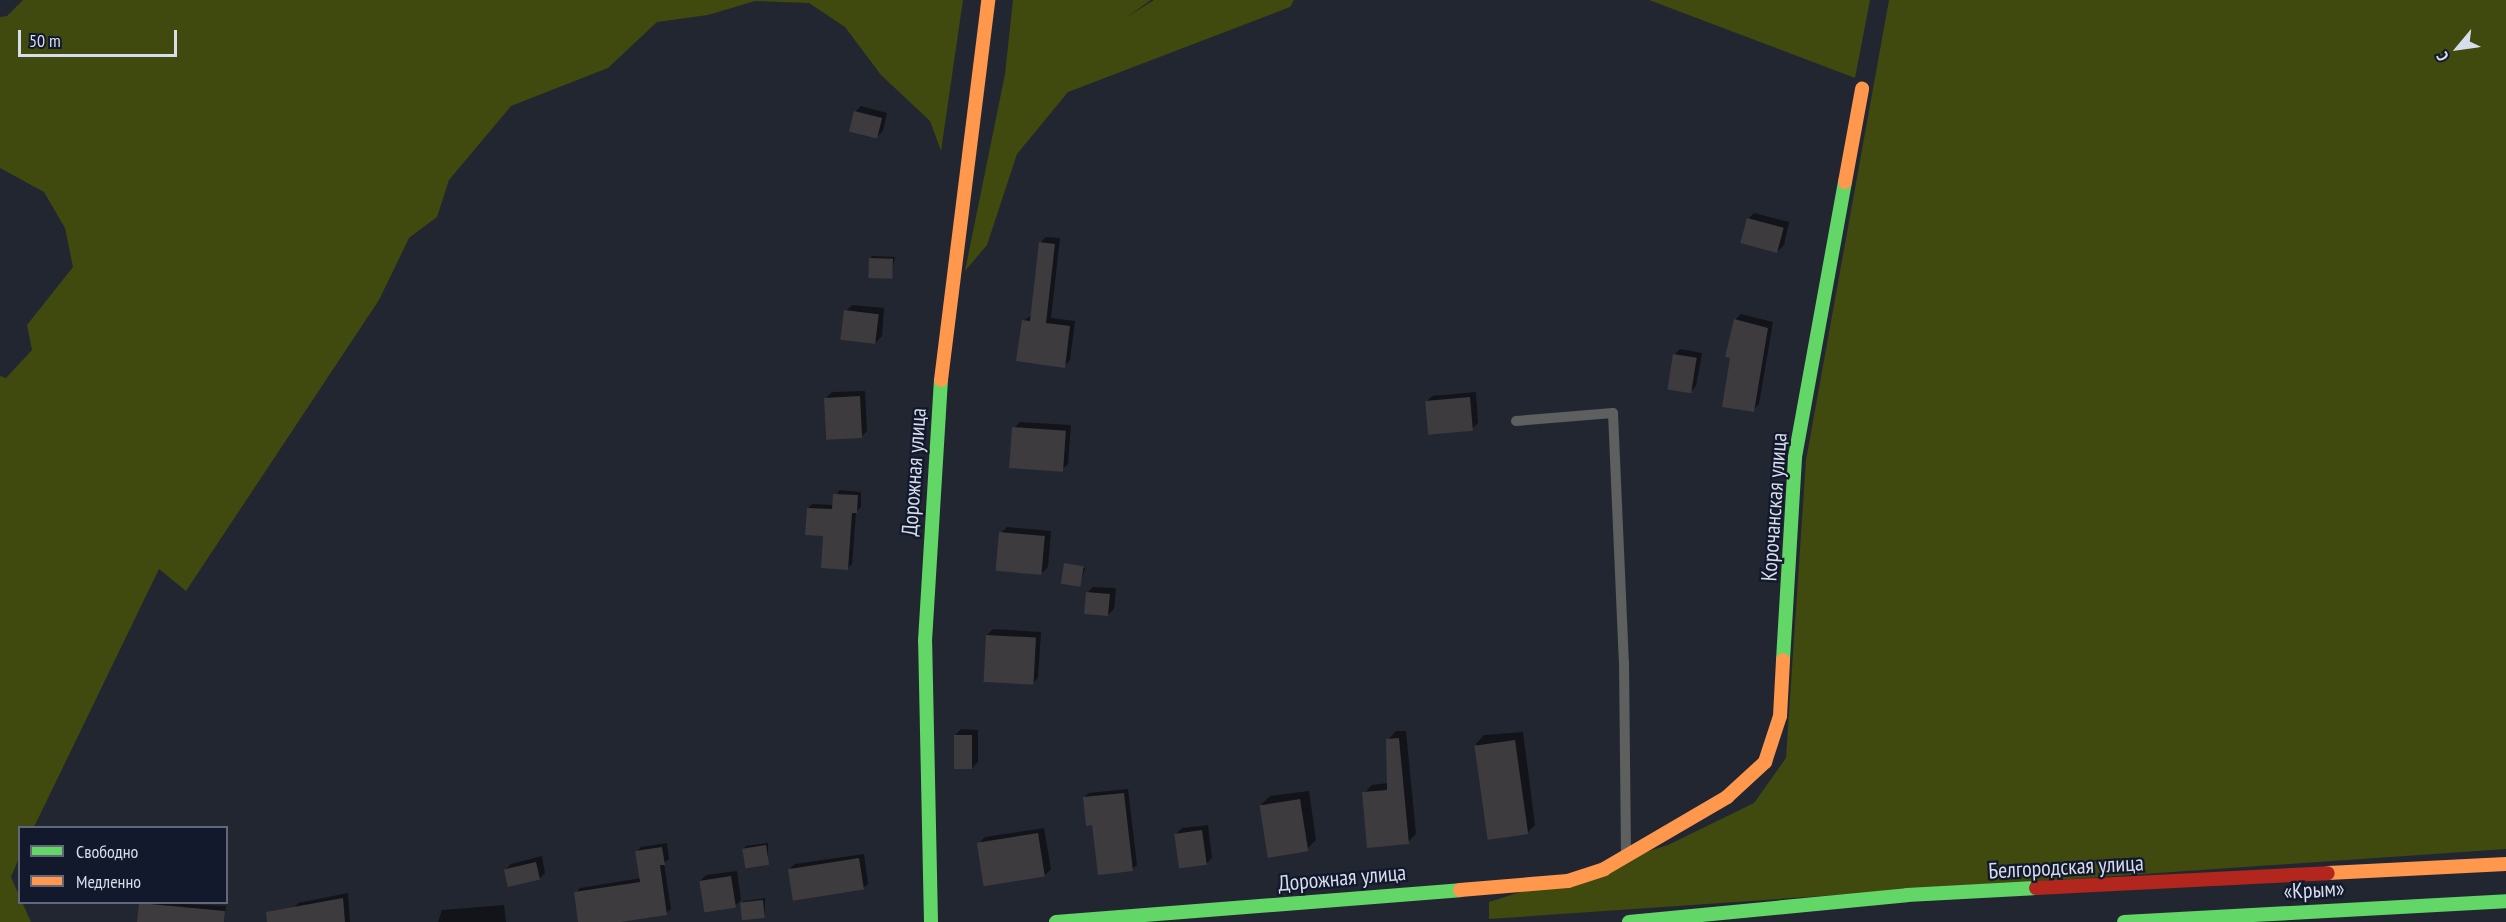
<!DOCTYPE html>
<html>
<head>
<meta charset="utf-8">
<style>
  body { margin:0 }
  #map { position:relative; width:2506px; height:922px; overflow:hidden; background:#222631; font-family:"PT Sans Narrow",sans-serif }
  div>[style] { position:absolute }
  .green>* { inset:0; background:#40490e }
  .shadow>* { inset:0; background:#0007 }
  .building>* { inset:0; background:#3d3b3e; transform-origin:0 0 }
  .lane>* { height:10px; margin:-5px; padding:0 5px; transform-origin:5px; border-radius:5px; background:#5d605f }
  .fast>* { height:14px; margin:-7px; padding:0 7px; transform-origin:7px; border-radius:7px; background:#63d668 }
  .slow>* { height:14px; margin:-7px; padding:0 7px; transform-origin:7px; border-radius:7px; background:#ff974d }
  .jam>* { height:14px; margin:-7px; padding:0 7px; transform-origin:7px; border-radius:7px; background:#b3261e }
  span { translate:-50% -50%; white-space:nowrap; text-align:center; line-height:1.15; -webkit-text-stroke:4.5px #13192d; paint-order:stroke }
  .street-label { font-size:22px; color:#d8ddeb }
  .legend { position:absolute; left:18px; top:826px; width:210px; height:78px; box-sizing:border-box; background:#13192d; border:2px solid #626779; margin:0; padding:8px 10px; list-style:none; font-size:18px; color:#d8ddeb }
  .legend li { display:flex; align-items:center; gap:12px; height:30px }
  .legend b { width:30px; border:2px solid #626779 }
  .north { position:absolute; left:2428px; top:18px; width:60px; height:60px; -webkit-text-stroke:4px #13192d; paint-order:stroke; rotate:241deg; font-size:16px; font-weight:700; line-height:24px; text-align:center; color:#d8ddeb }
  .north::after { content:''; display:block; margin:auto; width:21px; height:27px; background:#d8ddeb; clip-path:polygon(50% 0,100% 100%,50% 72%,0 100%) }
  .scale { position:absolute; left:18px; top:30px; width:159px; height:27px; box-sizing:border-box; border:3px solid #d8ddeb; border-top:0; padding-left:8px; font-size:18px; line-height:21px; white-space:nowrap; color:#d8ddeb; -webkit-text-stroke:4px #13192d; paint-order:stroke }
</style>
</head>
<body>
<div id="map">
  <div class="green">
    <i style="clip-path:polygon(23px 0,963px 0,941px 151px,930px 121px,881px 75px,845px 27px,809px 3px,755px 1px,708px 15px,657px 22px,608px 68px,511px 106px,449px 180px,437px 217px,409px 238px,379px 300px,186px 591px,159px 569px,34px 827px,20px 828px,19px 858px,11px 877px,31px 922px,0 922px,0 376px,6px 378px,32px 350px,27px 325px,73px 267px,65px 228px,44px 192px,0 168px,0 17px,7px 16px)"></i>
    <i style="clip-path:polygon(1013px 0,1151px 0,1127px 17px,1154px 0,1294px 0,1290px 7px,1068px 92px,1017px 154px,987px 245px,965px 271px,1005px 74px)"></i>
    <i style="clip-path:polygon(1649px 0,1870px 0,1855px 78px)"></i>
    <i style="clip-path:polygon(1889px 0,2506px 0,2506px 849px,1489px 919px,1489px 902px,1668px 845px,1754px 803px,1786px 758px,1806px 460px)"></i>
  </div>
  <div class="shadow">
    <i style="clip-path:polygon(861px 106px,887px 113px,883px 131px,877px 137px,855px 112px)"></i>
    <i style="clip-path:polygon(1754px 213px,1789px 222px,1784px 245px,1778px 251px,1748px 219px)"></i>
    <i style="clip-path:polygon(1046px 237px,1060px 238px,1051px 318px,1075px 321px,1070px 360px,1064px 366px,1023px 321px,1032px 315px,1041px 242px)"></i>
    <i style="clip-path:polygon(873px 256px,895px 257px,891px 278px,870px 258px)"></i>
    <i style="clip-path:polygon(852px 305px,884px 308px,882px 336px,876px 342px,846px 311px)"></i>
    <i style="clip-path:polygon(1741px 314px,1773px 322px,1759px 404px,1753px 410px,1735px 320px)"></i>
    <i style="clip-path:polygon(1680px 349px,1702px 353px,1696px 386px,1690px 392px,1674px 355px)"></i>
    <i style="clip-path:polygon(865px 391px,867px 431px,861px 437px,826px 398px,832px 392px)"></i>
    <i style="clip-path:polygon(1476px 392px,1478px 423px,1472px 429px,1426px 402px,1432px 396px)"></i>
    <i style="clip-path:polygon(1020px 422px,1071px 425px,1068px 464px,1062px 470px,1014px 428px)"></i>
    <i style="clip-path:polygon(839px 490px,861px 492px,861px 507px,856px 512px,852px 564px,848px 568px,808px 508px,812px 504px,834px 505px)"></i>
    <i style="clip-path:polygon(1007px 527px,1051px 531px,1048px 567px,1042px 573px,1001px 533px)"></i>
    <i style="clip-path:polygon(1065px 565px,1085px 568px,1080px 586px)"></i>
    <i style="clip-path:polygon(1093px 587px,1116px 588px,1114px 609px,1108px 615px,1087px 593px)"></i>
    <i style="clip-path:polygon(993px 629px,1041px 632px,1038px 678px,1032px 684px,987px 635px)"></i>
    <i style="clip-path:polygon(961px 729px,978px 730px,978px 762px,972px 768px,955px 735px)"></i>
    <i style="clip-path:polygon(1396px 731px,1406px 731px,1416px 834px,1408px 842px,1364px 793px,1372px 785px,1388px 783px,1388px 740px)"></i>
    <i style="clip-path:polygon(1523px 732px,1535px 825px,1527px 833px,1476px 744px,1484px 735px)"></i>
    <i style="clip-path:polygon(1128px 789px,1137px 865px,1132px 869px,1084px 797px,1089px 793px)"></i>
    <i style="clip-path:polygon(1309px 791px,1316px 840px,1307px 849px,1261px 805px,1270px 796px)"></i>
    <i style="clip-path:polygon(1208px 825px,1212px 858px,1206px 864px,1176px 834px,1182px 828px)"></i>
    <i style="clip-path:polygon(1044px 828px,1051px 869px,1045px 875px,979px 843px,985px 837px)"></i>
    <i style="clip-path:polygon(667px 843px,669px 859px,664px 863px,671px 909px,666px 913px,611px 922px,580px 922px,576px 893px,580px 888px,641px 878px,637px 851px,641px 847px)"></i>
    <i style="clip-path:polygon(768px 843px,768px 864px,743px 849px,746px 846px)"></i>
    <i style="clip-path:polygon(864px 854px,868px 884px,863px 888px,790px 868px,795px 864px)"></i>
    <i style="clip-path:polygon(542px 856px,545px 873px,539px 879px,505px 870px,511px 864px)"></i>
    <i style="clip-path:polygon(737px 871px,741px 900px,735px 906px,700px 881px,706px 875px)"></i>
    <i style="clip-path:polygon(348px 893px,350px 922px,295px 922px,293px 909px,298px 903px)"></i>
    <i style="clip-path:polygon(765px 898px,765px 917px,741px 903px,744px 901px)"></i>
    <i style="clip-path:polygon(141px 902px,226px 906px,224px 922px,139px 922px)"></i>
    <i style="clip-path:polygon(504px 905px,506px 922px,438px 922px,442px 910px)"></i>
  </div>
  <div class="building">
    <i style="left:854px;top:111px;width:29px;height:21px;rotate:14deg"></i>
    <i style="left:1747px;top:218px;width:38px;height:26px;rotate:15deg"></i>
    <i style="clip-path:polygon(1039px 242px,1055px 244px,1046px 323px,1070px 326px,1065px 368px,1016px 361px,1022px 320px,1030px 321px)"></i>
    <i style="left:869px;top:258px;width:24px;height:20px;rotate:2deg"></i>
    <i style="left:844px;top:310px;width:35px;height:30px;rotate:7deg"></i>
    <i style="clip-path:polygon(1734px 319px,1768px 328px,1754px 412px,1722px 407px,1730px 358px,1725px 357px)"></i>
    <i style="left:1673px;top:354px;width:24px;height:36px;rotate:9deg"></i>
    <i style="left:860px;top:396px;width:42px;height:36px;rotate:87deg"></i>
    <i style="left:1470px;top:397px;width:34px;height:45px;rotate:85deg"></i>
    <i style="left:1012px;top:427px;width:54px;height:41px;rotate:4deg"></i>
    <i style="clip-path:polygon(833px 494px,858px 495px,857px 513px,852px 513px,848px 570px,821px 568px,823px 536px,805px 535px,807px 508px,832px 509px)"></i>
    <i style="left:999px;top:532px;width:46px;height:39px;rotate:5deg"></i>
    <i style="left:1064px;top:563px;width:20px;height:21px;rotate:9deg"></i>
    <i style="left:1086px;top:592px;width:24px;height:22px;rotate:5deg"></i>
    <i style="left:986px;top:635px;width:50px;height:47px;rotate:3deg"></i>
    <i style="left:954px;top:735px;width:18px;height:34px"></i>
    <i style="clip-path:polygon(1399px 738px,1409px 844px,1367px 848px,1362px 792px,1387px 790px,1386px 739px)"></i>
    <i style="left:1515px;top:740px;width:95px;height:41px;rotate:82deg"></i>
    <i style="clip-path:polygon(1124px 793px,1133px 871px,1098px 875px,1092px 825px,1086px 826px,1083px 797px)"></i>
    <i style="left:1300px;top:799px;width:53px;height:41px;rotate:81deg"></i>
    <i style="left:1202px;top:830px;width:35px;height:28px;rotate:82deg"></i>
    <i style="left:1038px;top:833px;width:44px;height:62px;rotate:81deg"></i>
    <i style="left:766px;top:845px;width:20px;height:24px;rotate:81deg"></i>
    <i style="clip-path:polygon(662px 847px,665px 865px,660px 865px,667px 915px,620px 922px,578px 922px,574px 892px,640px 882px,635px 851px)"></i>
    <i style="left:859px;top:858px;width:32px;height:72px;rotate:81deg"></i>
    <i style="left:536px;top:862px;width:18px;height:33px;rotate:77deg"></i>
    <i style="left:731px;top:876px;width:32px;height:32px;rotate:81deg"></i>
    <i style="clip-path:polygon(343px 898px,345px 922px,267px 922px,266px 912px)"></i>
    <i style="left:763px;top:900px;width:18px;height:23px;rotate:84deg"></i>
    <i style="clip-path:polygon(139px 903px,225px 911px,224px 922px,137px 922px)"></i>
  </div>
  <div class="lane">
    <i style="left:1516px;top:421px;width:97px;rotate:-4.7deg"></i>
    <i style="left:1613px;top:413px;width:250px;rotate:87.5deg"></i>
    <i style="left:1624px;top:663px;width:189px;rotate:89.4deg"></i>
  </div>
  <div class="fast">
    <i style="left:1783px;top:660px;width:203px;rotate:-86.6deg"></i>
    <i style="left:1795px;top:457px;width:280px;rotate:-79.7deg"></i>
    <i style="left:931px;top:922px;width:281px;rotate:-91.2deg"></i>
    <i style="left:925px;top:641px;width:261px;rotate:-86.5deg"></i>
    <i style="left:1056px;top:922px;width:405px;rotate:-4.5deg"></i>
    <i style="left:1629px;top:922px;width:279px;rotate:-5.5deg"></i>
    <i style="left:1907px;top:895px;width:129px;rotate:-3.1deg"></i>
    <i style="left:2124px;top:922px;width:383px;rotate:-3.1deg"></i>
  </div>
  <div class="slow">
    <i style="left:1845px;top:182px;width:95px;rotate:-79.6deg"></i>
    <i style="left:941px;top:380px;width:383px;rotate:-82.9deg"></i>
    <i style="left:2328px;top:873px;width:178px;rotate:-2.9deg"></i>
    <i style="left:1460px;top:890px;width:108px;rotate:-4.8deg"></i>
    <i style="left:1568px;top:881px;width:38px;rotate:-18deg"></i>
    <i style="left:1604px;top:869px;width:143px;rotate:-30.3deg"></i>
    <i style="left:1727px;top:797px;width:52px;rotate:-42.6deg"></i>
    <i style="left:1765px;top:762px;width:48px;rotate:-71.9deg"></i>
    <i style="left:1780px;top:716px;width:56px;rotate:-86.9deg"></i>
  </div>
  <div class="jam">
    <i style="left:2036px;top:888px;width:292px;rotate:-2.9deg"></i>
  </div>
  <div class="street-label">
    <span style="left:914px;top:472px;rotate:-86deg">Дорожная улица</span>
    <span style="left:1774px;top:507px;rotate:-86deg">Корочанская улица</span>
    <span style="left:2066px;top:867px;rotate:-3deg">Белгородская улица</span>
    <span style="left:1342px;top:878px;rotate:-5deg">Дорожная улица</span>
    <span style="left:2314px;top:890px;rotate:-3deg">«Крым»</span>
  </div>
  <ul class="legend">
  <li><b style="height:8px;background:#63d668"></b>Свободно</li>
  <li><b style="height:8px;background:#ff974d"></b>Медленно</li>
  </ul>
  <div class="north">С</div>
  <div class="scale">50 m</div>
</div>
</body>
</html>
